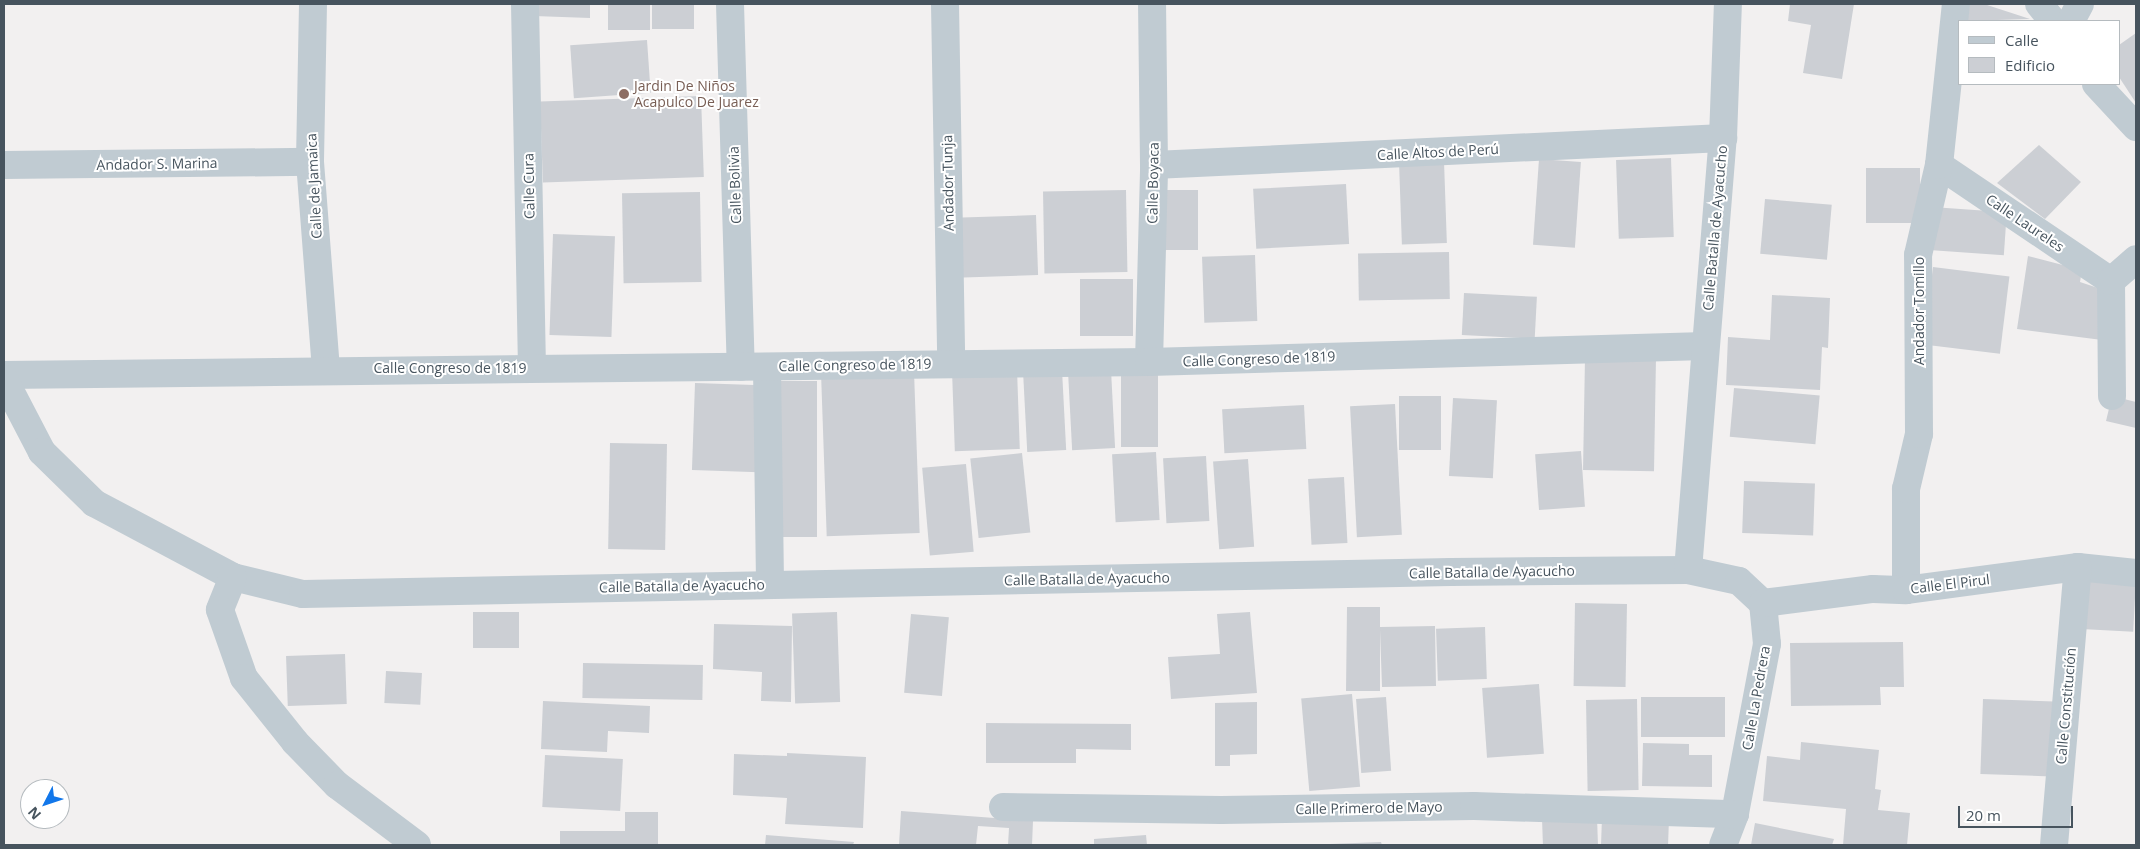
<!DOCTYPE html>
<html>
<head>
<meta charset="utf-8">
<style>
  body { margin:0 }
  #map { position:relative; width:2140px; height:849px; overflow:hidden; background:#f2f0f0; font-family:"Open Sans",sans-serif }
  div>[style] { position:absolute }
  .building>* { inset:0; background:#cccfd4; transform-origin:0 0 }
  .minor>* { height:28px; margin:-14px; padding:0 14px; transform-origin:14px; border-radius:14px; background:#c0cbd2 }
  .dots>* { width:14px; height:14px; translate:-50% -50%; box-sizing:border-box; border:2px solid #fff; border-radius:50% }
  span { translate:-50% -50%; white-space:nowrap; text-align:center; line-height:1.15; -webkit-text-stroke:4px #fff; paint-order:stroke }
  .education-label { font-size:14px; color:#785e54 }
  .left { translate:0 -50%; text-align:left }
  .street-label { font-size:14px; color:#47545e }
  .frame { position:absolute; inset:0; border:5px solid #47545e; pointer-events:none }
  .legend { position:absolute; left:1958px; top:20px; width:162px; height:65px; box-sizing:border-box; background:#fff; border:1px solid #b5bbbf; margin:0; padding:6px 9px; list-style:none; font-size:15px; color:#47545e }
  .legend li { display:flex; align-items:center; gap:10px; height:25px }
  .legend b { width:25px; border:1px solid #b5bbbf }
  .north { position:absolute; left:20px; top:779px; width:50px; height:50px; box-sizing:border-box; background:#fff; border:1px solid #b5bbbf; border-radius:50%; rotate:229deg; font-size:14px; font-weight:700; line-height:20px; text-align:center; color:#47545e }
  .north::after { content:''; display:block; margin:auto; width:18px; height:22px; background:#1277ea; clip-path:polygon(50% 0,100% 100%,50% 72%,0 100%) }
  .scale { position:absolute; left:1958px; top:806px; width:115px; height:22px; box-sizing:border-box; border:2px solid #47545e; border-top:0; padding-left:6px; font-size:15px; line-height:18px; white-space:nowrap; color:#47545e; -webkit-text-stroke:4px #fff; paint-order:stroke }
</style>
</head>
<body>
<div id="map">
  <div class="building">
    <i style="clip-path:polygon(535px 4px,590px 4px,590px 18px,534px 16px)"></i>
    <i style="left:608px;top:4px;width:42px;height:26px"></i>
    <i style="left:652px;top:4px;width:42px;height:25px"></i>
    <i style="clip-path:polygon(1790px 4px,1854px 4px,1842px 79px,1803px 73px,1811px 25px,1788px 21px)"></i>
    <i style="clip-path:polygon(1967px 4px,1984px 4px,2030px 19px,1965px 21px)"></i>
    <i style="clip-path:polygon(2136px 33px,2136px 103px,2119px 77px,2119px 45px)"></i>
    <i style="left:647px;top:40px;width:53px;height:77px;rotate:86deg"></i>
    <i style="left:701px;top:96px;width:81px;height:161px;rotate:88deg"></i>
    <i style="clip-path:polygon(2039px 145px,2081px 182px,2045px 219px,1997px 183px)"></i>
    <i style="left:1671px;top:158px;width:79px;height:55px;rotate:88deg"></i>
    <i style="left:1539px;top:159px;width:42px;height:86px;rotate:4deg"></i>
    <i style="left:1444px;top:161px;width:82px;height:45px;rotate:88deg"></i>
    <i style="left:1920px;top:168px;width:55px;height:54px;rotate:90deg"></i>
    <i style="left:1346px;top:184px;width:60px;height:93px;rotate:87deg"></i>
    <i style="left:1126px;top:190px;width:82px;height:83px;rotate:89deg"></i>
    <i style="left:1162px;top:190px;width:36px;height:60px"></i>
    <i style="left:700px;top:192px;width:90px;height:78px;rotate:89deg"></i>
    <i style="left:1765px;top:199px;width:67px;height:55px;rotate:5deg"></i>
    <i style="left:1932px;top:207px;width:75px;height:43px;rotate:4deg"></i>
    <i style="left:1036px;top:215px;width:60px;height:82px;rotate:88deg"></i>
    <i style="left:553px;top:234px;width:62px;height:101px;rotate:2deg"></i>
    <i style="left:1449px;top:252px;width:47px;height:91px;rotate:89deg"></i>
    <i style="left:1255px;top:255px;width:66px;height:53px;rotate:88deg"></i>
    <i style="clip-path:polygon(2028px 256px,2082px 270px,2080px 282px,2104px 290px,2102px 340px,2017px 329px)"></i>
    <i style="left:1933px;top:267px;width:77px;height:78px;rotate:7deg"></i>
    <i style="left:1133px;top:279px;width:57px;height:53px;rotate:90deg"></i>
    <i style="left:1464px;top:293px;width:73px;height:42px;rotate:3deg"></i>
    <i style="clip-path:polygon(1772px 295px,1830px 298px,1828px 348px,1822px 347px,1820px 390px,1726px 385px,1728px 337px,1770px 340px)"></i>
    <i style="left:1585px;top:357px;width:71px;height:113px;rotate:1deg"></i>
    <i style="left:1017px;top:369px;width:80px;height:65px;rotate:88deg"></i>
    <i style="left:1062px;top:370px;width:80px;height:39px;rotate:87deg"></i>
    <i style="left:1111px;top:370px;width:78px;height:43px;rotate:87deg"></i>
    <i style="left:1121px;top:370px;width:37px;height:77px"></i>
    <i style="left:914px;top:371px;width:162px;height:93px;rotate:88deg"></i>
    <i style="left:778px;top:381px;width:39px;height:156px"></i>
    <i style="left:695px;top:383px;width:67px;height:87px;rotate:2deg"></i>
    <i style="left:1734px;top:388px;width:86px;height:49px;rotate:5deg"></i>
    <i style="left:1399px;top:396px;width:42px;height:54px"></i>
    <i style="clip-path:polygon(2112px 396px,2136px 402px,2136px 428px,2106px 421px)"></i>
    <i style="left:1453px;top:398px;width:44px;height:78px;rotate:3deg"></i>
    <i style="left:1395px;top:404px;width:131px;height:45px;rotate:87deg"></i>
    <i style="left:1304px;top:405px;width:44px;height:82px;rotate:87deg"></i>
    <i style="left:610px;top:443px;width:57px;height:106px;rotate:1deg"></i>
    <i style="left:1581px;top:451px;width:56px;height:46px;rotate:86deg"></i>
    <i style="left:1156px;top:452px;width:68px;height:44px;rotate:87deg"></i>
    <i style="left:1022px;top:453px;width:80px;height:52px;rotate:84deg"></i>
    <i style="left:1206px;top:456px;width:65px;height:43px;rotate:87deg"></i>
    <i style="left:1248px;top:459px;width:88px;height:35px;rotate:86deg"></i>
    <i style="left:966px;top:464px;width:88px;height:44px;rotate:85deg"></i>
    <i style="left:1344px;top:477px;width:66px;height:36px;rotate:87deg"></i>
    <i style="left:1744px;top:481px;width:71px;height:52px;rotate:2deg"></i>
    <i style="left:2084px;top:577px;width:52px;height:52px;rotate:3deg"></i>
    <i style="left:1575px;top:603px;width:52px;height:83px;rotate:1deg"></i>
    <i style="clip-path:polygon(1347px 607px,1380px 607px,1380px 627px,1435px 626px,1436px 686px,1382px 687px,1380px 630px,1380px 691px,1346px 691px)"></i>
    <i style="left:473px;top:612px;width:46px;height:36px"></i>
    <i style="left:837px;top:612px;width:90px;height:45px;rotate:88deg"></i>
    <i style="clip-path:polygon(1250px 612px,1257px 693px,1171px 699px,1168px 657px,1220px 654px,1217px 614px)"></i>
    <i style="left:911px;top:614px;width:38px;height:79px;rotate:5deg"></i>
    <i style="clip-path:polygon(714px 624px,792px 626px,791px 702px,761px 701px,762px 672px,713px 669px)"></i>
    <i style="left:1485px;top:627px;width:52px;height:49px;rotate:88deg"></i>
    <i style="clip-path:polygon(1903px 642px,1904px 687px,1880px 687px,1881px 705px,1791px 706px,1790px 643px)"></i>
    <i style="left:345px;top:654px;width:50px;height:59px;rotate:88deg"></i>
    <i style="left:583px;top:663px;width:120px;height:35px;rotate:1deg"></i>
    <i style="left:386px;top:671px;width:36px;height:32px;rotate:3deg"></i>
    <i style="left:1539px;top:684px;width:70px;height:57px;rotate:86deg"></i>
    <i style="left:1352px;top:694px;width:93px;height:51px;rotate:85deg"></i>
    <i style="left:1386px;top:697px;width:74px;height:30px;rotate:86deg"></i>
    <i style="left:1641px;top:697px;width:84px;height:40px"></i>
    <i style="left:1637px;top:699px;width:91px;height:51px;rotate:89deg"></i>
    <i style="left:1983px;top:699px;width:71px;height:75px;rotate:2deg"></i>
    <i style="clip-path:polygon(543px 701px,650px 706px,649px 733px,608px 731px,607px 752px,541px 749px)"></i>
    <i style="clip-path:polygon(1257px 702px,1257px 754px,1230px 755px,1230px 766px,1215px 766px,1215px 703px)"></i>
    <i style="clip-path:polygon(986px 723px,1131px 724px,1131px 750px,1076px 749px,1076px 763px,986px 763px)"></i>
    <i style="clip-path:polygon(1801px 742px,1879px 750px,1875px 789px,1881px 790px,1878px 810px,1910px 813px,1907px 845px,1843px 845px,1846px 809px,1763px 801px,1767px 756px,1800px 760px)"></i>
    <i style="clip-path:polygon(1643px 743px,1689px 744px,1689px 755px,1712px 755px,1712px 787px,1642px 786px)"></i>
    <i style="clip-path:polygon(787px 753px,866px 757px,863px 828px,785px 824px,787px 798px,733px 795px,734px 754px,787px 756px)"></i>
    <i style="left:545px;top:755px;width:78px;height:52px;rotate:3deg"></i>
    <i style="clip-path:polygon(901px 811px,1033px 821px,1032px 845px,1008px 845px,1009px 828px,978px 826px,976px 845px,899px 845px)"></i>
    <i style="clip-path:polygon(625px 812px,658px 812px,658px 845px,560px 845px,560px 831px,625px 831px)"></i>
    <i style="left:1597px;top:817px;width:28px;height:55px;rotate:88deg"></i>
    <i style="left:1602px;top:817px;width:67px;height:28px;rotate:2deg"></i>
    <i style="clip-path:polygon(1755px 823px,1834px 839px,1832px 845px,1751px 845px)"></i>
    <i style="clip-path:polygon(766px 835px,854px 842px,853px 845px,765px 845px)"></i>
    <i style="clip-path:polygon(1146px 835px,1147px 845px,1094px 845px,1094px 839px)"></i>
    <i style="clip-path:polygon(1381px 842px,1382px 845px,1330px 845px,1330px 844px)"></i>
  </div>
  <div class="minor">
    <i style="left:313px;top:4px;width:158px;rotate:91.1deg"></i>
    <i style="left:310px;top:162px;width:208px;rotate:85.6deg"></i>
    <i style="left:525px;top:4px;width:364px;rotate:88.9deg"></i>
    <i style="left:730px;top:4px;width:363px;rotate:88.3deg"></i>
    <i style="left:945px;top:4px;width:359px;rotate:89deg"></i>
    <i style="left:2039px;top:4px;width:22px;rotate:51deg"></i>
    <i style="left:2071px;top:21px;width:19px;rotate:-62deg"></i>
    <i style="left:2096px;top:84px;width:59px;rotate:47.1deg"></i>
    <i style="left:4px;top:165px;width:306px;rotate:-0.6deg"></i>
    <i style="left:1154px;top:165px;width:570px;rotate:-2.72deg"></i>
    <i style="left:1939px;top:165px;width:207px;rotate:34deg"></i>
    <i style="left:1149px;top:362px;width:197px;rotate:-88.5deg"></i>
    <i style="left:1154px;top:165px;width:161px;rotate:-90.7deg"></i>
    <i style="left:767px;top:367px;width:218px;rotate:89.2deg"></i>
    <i style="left:4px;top:375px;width:1145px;rotate:-0.65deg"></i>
    <i style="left:1149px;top:362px;width:556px;rotate:-1.65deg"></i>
    <i style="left:4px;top:379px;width:82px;rotate:62.5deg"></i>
    <i style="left:42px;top:452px;width:73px;rotate:44.4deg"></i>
    <i style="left:94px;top:503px;width:157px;rotate:28deg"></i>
    <i style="left:233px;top:577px;width:72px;rotate:13.7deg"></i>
    <i style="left:303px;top:594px;width:1148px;rotate:-1.1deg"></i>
    <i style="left:1451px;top:572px;width:237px;rotate:-0.5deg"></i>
    <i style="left:1688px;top:570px;width:52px;rotate:12.2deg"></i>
    <i style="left:1739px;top:581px;width:33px;rotate:43deg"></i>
    <i style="left:1763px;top:603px;width:41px;rotate:84.4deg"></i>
    <i style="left:1767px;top:644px;width:173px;rotate:100.7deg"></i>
    <i style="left:1735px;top:814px;width:33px;rotate:111deg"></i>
    <i style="left:2112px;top:396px;width:115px;rotate:-90.5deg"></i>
    <i style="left:2111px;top:281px;width:33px;rotate:-41deg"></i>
    <i style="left:1688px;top:570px;width:433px;rotate:-85.4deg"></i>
    <i style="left:1723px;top:138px;width:134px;rotate:-87.9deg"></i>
    <i style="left:233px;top:577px;width:35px;rotate:112deg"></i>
    <i style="left:220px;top:610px;width:72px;rotate:70.6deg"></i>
    <i style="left:244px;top:678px;width:82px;rotate:51.4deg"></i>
    <i style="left:295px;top:742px;width:60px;rotate:45.7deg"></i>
    <i style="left:337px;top:785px;width:100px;rotate:36.9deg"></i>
    <i style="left:1906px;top:590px;width:101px;rotate:-90deg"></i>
    <i style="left:1906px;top:489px;width:57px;rotate:-76.7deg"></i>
    <i style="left:1919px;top:434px;width:179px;rotate:-90.3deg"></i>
    <i style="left:1918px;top:255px;width:92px;rotate:-76.9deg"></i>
    <i style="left:1939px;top:165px;width:162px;rotate:-84deg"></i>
    <i style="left:1763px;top:603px;width:111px;rotate:-7.3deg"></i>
    <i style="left:1873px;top:589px;width:33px;rotate:2deg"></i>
    <i style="left:1906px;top:590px;width:174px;rotate:-7.6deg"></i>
    <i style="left:2078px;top:567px;width:58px;rotate:5.9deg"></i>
    <i style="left:1003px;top:807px;width:218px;rotate:0.8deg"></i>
    <i style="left:1221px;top:810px;width:253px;rotate:-0.9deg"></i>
    <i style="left:1474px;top:806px;width:261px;rotate:1.8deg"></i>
    <i style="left:2054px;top:845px;width:279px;rotate:-85.1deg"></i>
  </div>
  <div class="dots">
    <i style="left:624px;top:94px;background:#8d6e63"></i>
  </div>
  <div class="education-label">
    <span class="left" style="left:634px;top:94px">Jardin De Niños<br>Acapulco De Juarez</span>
  </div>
  <div class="street-label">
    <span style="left:1438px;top:152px;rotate:-3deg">Calle Altos de Perú</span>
    <span style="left:157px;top:164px;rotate:-1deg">Andador S. Marina</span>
    <span style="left:948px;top:183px;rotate:-91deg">Andador Tunja</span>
    <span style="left:1153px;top:183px;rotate:-89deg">Calle Boyaca</span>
    <span style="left:735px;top:185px;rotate:-92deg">Calle Bolivia</span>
    <span style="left:314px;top:186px;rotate:-93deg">Calle de Jamaica</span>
    <span style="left:529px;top:186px;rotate:-91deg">Calle Cura</span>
    <span style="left:2025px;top:223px;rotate:34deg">Calle Laureles</span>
    <span style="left:1715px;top:228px;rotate:-85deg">Calle Batalla de Ayacucho</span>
    <span style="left:1919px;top:311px;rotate:-90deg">Andador Tomillo</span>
    <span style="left:1259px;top:359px;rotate:-2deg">Calle Congreso de 1819</span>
    <span style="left:855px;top:365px;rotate:-1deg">Calle Congreso de 1819</span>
    <span style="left:450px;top:368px">Calle Congreso de 1819</span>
    <span style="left:1492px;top:572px;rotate:-1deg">Calle Batalla de Ayacucho</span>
    <span style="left:1087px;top:579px;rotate:-1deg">Calle Batalla de Ayacucho</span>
    <span style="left:1950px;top:584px;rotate:-7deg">Calle El Pirul</span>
    <span style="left:682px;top:586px;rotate:-1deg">Calle Batalla de Ayacucho</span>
    <span style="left:1756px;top:698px;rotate:-80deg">Calle La Pedrera</span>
    <span style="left:2066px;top:706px;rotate:-85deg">Calle Constitución</span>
    <span style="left:1369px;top:808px;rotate:-1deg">Calle Primero de Mayo</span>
  </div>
  <div class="frame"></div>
  <ul class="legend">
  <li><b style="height:6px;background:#c0cbd2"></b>Calle</li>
  <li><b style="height:14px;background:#cccfd4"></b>Edificio</li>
  </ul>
  <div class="north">N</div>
  <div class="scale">20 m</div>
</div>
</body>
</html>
